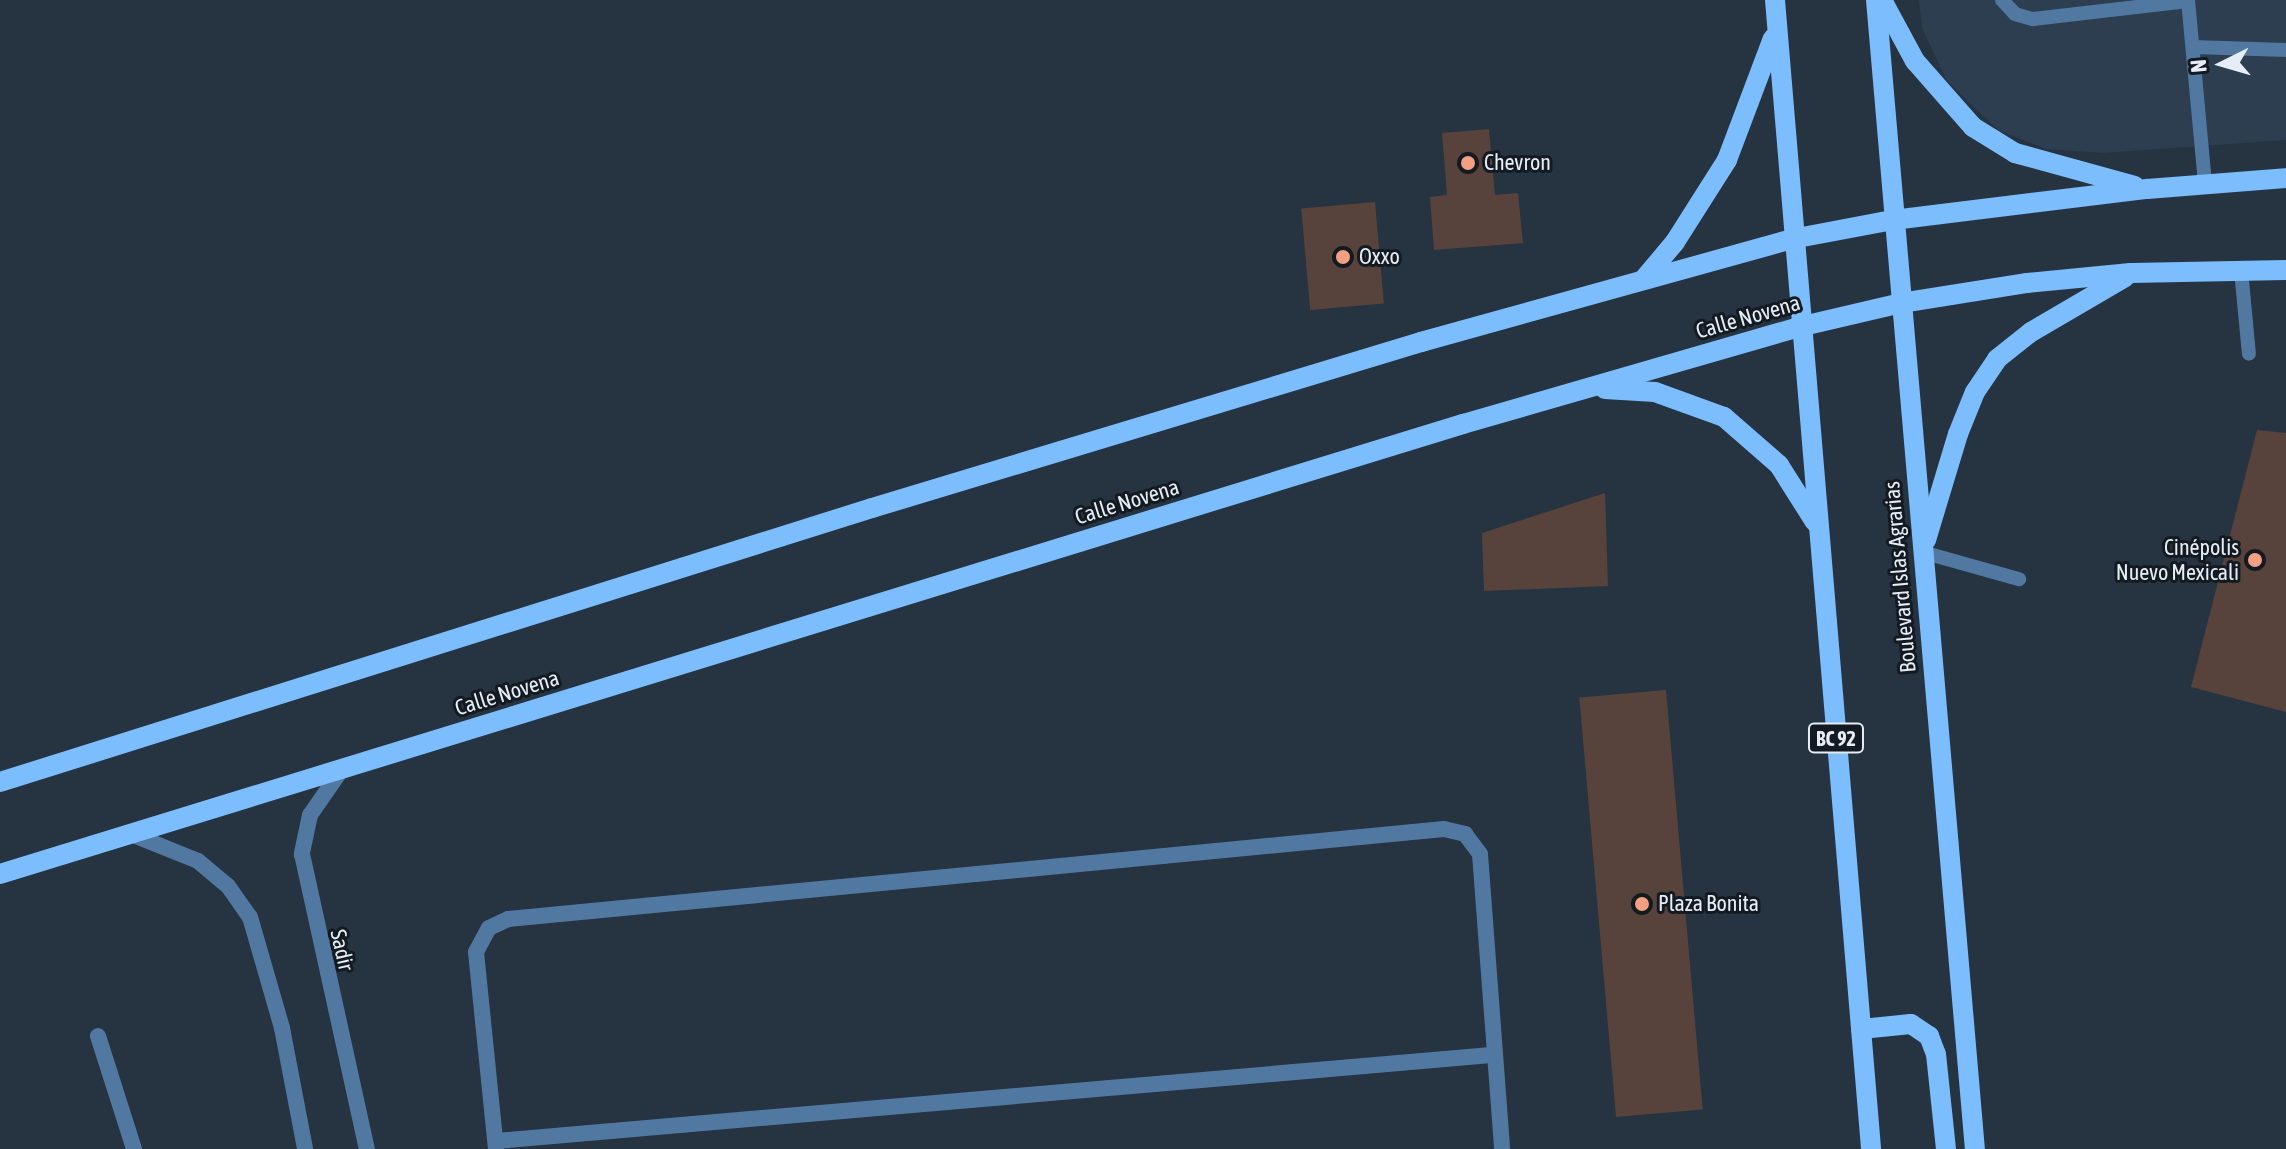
<!DOCTYPE html>
<html>
<head>
<meta charset="utf-8">
<style>
  body { margin:0 }
  #map { position:relative; width:2286px; height:1149px; overflow:hidden; background:#263341; font-family:"Asap Condensed",sans-serif }
  div>[style] { position:absolute }
  .built>* { inset:0; background:#2c3e50 }
  .building>* { inset:0; background:#57433c; transform-origin:0 0 }
  .service>* { height:14px; margin:-7px; padding:0 7px; transform-origin:7px; border-radius:7px; background:#5178a0 }
  .minor>* { height:16px; margin:-8px; padding:0 8px; transform-origin:8px; border-radius:8px; background:#5178a0 }
  .primary>* { height:20px; margin:-10px; padding:0 10px; transform-origin:10px; border-radius:10px; background:#7cbdfe }
  .dots>* { width:22px; height:22px; translate:-50% -50%; box-sizing:border-box; border:4px solid #141a21; border-radius:50% }
  span { translate:-50% -50%; white-space:nowrap; text-align:center; line-height:1.15; -webkit-text-stroke:6px #141a21; paint-order:stroke }
  .shield-label span { padding:2px 6px; background:#141a21; border:2px solid; border-radius:6px; -webkit-text-stroke-width:0 }
  .shield-label { font-size:20px; color:#e5eef6; font-weight:700 }
  .poi-label { font-size:22px; color:#e5eef6 }
  .left { translate:0 -50%; text-align:left }
  .right { translate:-100% -50%; text-align:right }
  .street-label { font-size:22px; color:#e5eef6 }
  .north { position:absolute; left:2182px; top:24px; width:80px; height:80px; -webkit-text-stroke:6px #141a21; paint-order:stroke; rotate:265deg; font-size:22px; font-weight:700; line-height:32px; text-align:center; color:#e5eef6 }
  .north::after { content:''; display:block; margin:auto; width:28px; height:36px; background:#e5eef6; clip-path:polygon(50% 0,100% 100%,50% 72%,0 100%) }
</style>
</head>
<body>
<div id="map">
  <div class="built">
    <i style="clip-path:polygon(1919px 0,2286px 0,2286px 140px,2103px 153px,2046px 149px,1998px 130px,1947px 81px,1922px 28px)"></i>
  </div>
  <div class="building">
    <i style="clip-path:polygon(1489px 129px,1495px 195px,1518px 193px,1523px 243px,1434px 250px,1430px 197px,1447px 195px,1442px 133px)"></i>
    <i style="left:1375px;top:202px;width:102px;height:74px;rotate:85deg"></i>
    <i style="clip-path:polygon(2257px 430px,2286px 433px,2286px 712px,2191px 687px)"></i>
    <i style="clip-path:polygon(1605px 493px,1608px 586px,1484px 591px,1482px 533px)"></i>
    <i style="left:1666px;top:690px;width:421px;height:87px;rotate:85deg"></i>
  </div>
  <div class="service">
    <i style="left:2002px;top:0;width:19px;rotate:47deg"></i>
    <i style="left:2015px;top:14px;width:19px;rotate:16deg"></i>
    <i style="left:2033px;top:19px;width:156px;rotate:-6.6deg"></i>
    <i style="left:2188px;top:0;width:183px;rotate:84.7deg"></i>
    <i style="left:2193px;top:47px;width:93px;rotate:1.8deg"></i>
    <i style="left:2241px;top:270px;width:84px;rotate:84.6deg"></i>
    <i style="left:1922px;top:552px;width:101px;rotate:15.6deg"></i>
  </div>
  <div class="minor">
    <i style="left:342px;top:769px;width:56px;rotate:124.8deg"></i>
    <i style="left:310px;top:815px;width:40px;rotate:102deg"></i>
    <i style="left:302px;top:854px;width:302px;rotate:77.6deg"></i>
    <i style="left:131px;top:834px;width:72px;rotate:21.9deg"></i>
    <i style="left:198px;top:861px;width:39px;rotate:40deg"></i>
    <i style="left:228px;top:886px;width:38px;rotate:55deg"></i>
    <i style="left:250px;top:917px;width:116px;rotate:73.9deg"></i>
    <i style="left:282px;top:1028px;width:123px;rotate:79.2deg"></i>
    <i style="left:98px;top:1036px;width:119px;rotate:72.3deg"></i>
    <i style="left:496px;top:1141px;width:999px;rotate:-4.94deg"></i>
    <i style="left:496px;top:1149px;width:198px;rotate:-95.8deg"></i>
    <i style="left:476px;top:952px;width:27px;rotate:-62deg"></i>
    <i style="left:489px;top:928px;width:21px;rotate:-25deg"></i>
    <i style="left:508px;top:919px;width:940px;rotate:-5.49deg"></i>
    <i style="left:1444px;top:829px;width:22px;rotate:13deg"></i>
    <i style="left:1465px;top:834px;width:25px;rotate:53deg"></i>
    <i style="left:1480px;top:854px;width:296px;rotate:85.7deg"></i>
  </div>
  <div class="primary">
    <i style="left:1775px;top:0;width:1153px;rotate:85.22deg"></i>
    <i style="left:1876px;top:0;width:1153px;rotate:85.08deg"></i>
    <i style="left:1882px;top:0;width:69px;rotate:61.6deg"></i>
    <i style="left:1915px;top:61px;width:88px;rotate:48.7deg"></i>
    <i style="left:1973px;top:127px;width:49px;rotate:31.8deg"></i>
    <i style="left:2015px;top:153px;width:124px;rotate:15.4deg"></i>
    <i style="left:1644px;top:279px;width:48px;rotate:-50deg"></i>
    <i style="left:1675px;top:242px;width:97px;rotate:-57.6deg"></i>
    <i style="left:1727px;top:160px;width:130px;rotate:-69.3deg"></i>
    <i style="left:1605px;top:389px;width:50px;rotate:3.4deg"></i>
    <i style="left:1655px;top:392px;width:73px;rotate:19.9deg"></i>
    <i style="left:1724px;top:417px;width:73px;rotate:41.1deg"></i>
    <i style="left:1779px;top:465px;width:67px;rotate:57.7deg"></i>
    <i style="left:1926px;top:540px;width:111px;rotate:-73.2deg"></i>
    <i style="left:1958px;top:434px;width:45px;rotate:-68deg"></i>
    <i style="left:1975px;top:392px;width:40px;rotate:-56deg"></i>
    <i style="left:1997px;top:359px;width:43px;rotate:-38.5deg"></i>
    <i style="left:2031px;top:332px;width:109px;rotate:-30.3deg"></i>
    <i style="left:0;top:782px;width:914px;rotate:-17.44deg"></i>
    <i style="left:872px;top:508px;width:574px;rotate:-16.82deg"></i>
    <i style="left:1421px;top:342px;width:385px;rotate:-15.5deg"></i>
    <i style="left:1792px;top:239px;width:103px;rotate:-10.7deg"></i>
    <i style="left:1893px;top:220px;width:256px;rotate:-7deg"></i>
    <i style="left:2147px;top:189px;width:139px;rotate:-4.5deg"></i>
    <i style="left:0;top:874px;width:1531px;rotate:-17.1deg"></i>
    <i style="left:1463px;top:424px;width:354px;rotate:-16.1deg"></i>
    <i style="left:1803px;top:326px;width:101px;rotate:-13.2deg"></i>
    <i style="left:1901px;top:303px;width:128px;rotate:-9deg"></i>
    <i style="left:2027px;top:283px;width:104px;rotate:-5.5deg"></i>
    <i style="left:2131px;top:273px;width:155px;rotate:-1.1deg"></i>
    <i style="left:1861px;top:1029px;width:50px;rotate:-5.7deg"></i>
    <i style="left:1911px;top:1024px;width:22px;rotate:34deg"></i>
    <i style="left:1929px;top:1036px;width:19px;rotate:69deg"></i>
    <i style="left:1936px;top:1054px;width:96px;rotate:84deg"></i>
  </div>
  <div class="dots">
    <i style="left:1468px;top:163px;background:#f3a082"></i>
    <i style="left:1343px;top:257px;background:#f3a082"></i>
    <i style="left:2255px;top:560px;background:#f3a082"></i>
    <i style="left:1642px;top:904px;background:#f3a082"></i>
  </div>
  <div class="shield-label">
    <span style="left:1836px;top:738px">BC 92</span>
  </div>
  <div class="poi-label">
    <span class="left" style="left:1484px;top:163px">Chevron</span>
    <span class="left" style="left:1359px;top:257px">Oxxo</span>
    <span class="right" style="left:2239px;top:560px">Cinépolis<br>Nuevo Mexicali</span>
    <span class="left" style="left:1658px;top:904px">Plaza Bonita</span>
  </div>
  <div class="street-label">
    <span style="left:1748px;top:317px;rotate:-16deg">Calle Novena</span>
    <span style="left:1127px;top:502px;rotate:-17deg">Calle Novena</span>
    <span style="left:1900px;top:577px;rotate:-95deg">Boulevard Islas Agrarias</span>
    <span style="left:507px;top:693px;rotate:-17deg">Calle Novena</span>
    <span style="left:342px;top:950px;rotate:77deg">Sadir</span>
  </div>
  <div class="north">N</div>
</div>
</body>
</html>
